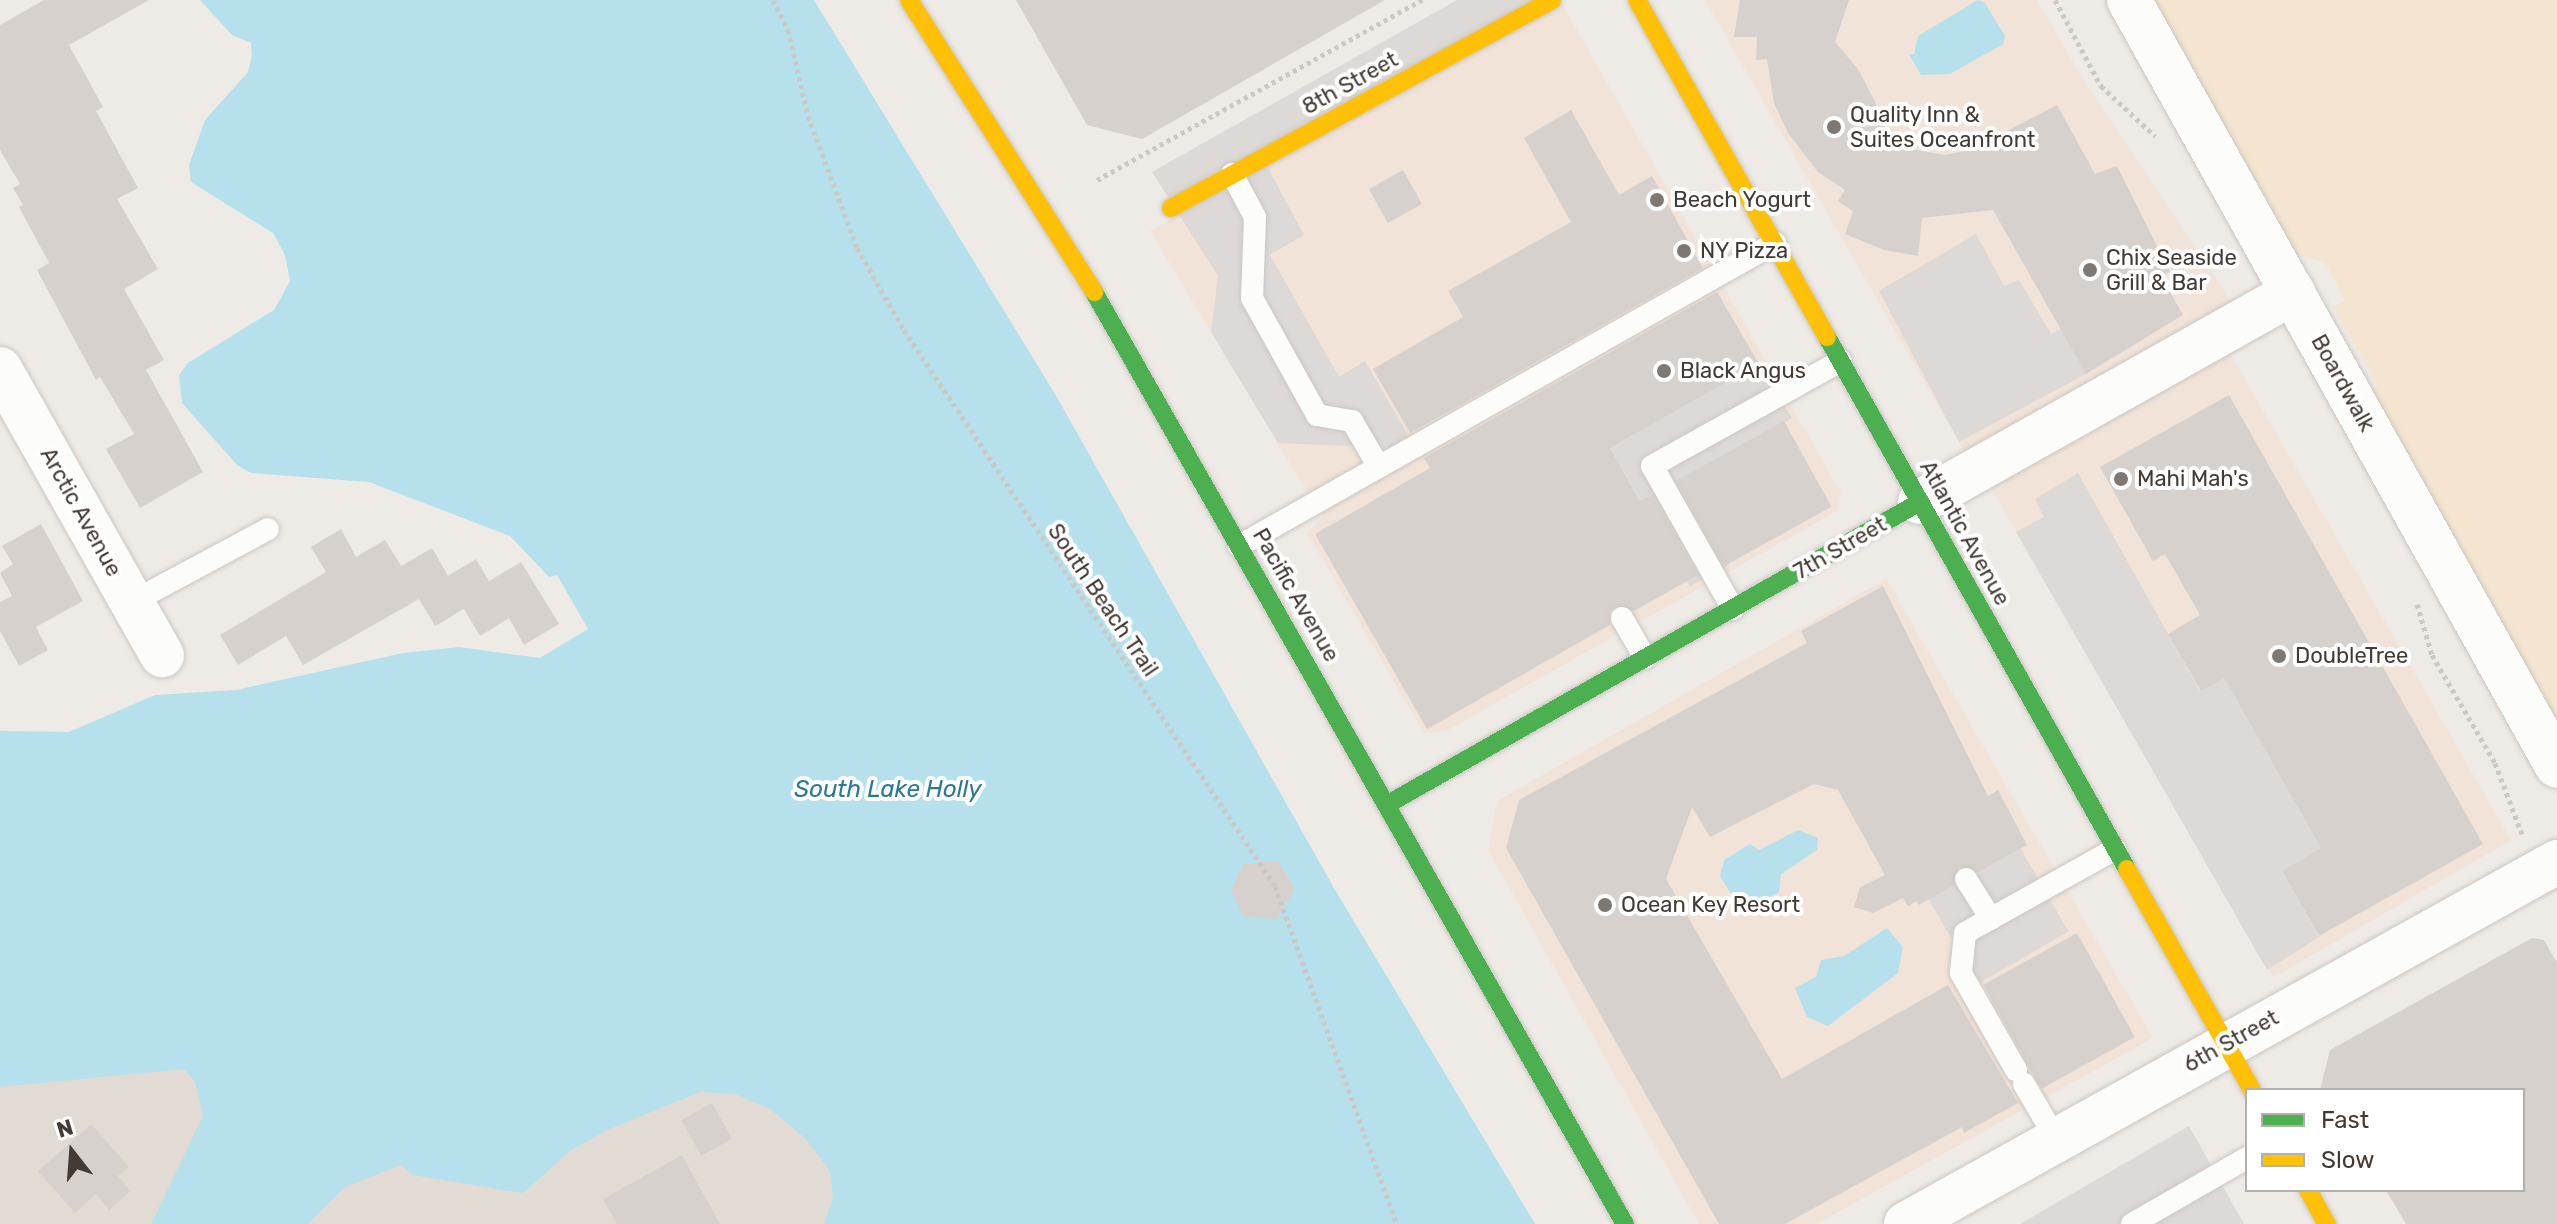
<!DOCTYPE html>
<html>
<head>
<meta charset="utf-8">
<style>
  body { margin:0 }
  #map { position:relative; width:2557px; height:1224px; overflow:hidden; background:#eeeae6; font-family:Rubik,sans-serif }
  div>[style] { position:absolute }
  .residential>* { inset:0; background:#e2dbd3 }
  .commercial>* { inset:0; background:#f1e3d8; transform-origin:0 0 }
  .sand>* { inset:0; background:#f3e5cf }
  .parking>* { inset:0; background:#ddd9d6; transform-origin:0 0 }
  .water>* { inset:0; background:#b6e0ec }
  .building>* { inset:0; background:#d6d1cd; transform-origin:0 0 }
  .path>* { height:5px; margin-top:-2.5px; transform-origin:0; background:repeating-linear-gradient(90deg,#ccc9c5 0 4px,transparent 0 8px) }
  .roads { filter:drop-shadow(0 0 2px #cac6c2) drop-shadow(0 0 2px #cac6c2) }
  .lane>* { height:22px; margin:-11px; padding:0 11px; transform-origin:11px; border-radius:11px; background:#fcfcfb }
  .street>* { height:44px; margin:-22px; padding:0 22px; transform-origin:22px; border-radius:22px; background:#fcfcfb }
  .fast>* { height:18px; margin:-9px; padding:0 9px; transform-origin:9px; border-radius:9px; background:#4caf50 }
  .slow>* { height:18px; margin:-9px; padding:0 9px; transform-origin:9px; border-radius:9px; background:#ffc107 }
  .dots>* { width:22px; height:22px; translate:-50% -50%; box-sizing:border-box; border:4px solid #fff; border-radius:50% }
  span { translate:-50% -50%; white-space:nowrap; text-align:center; line-height:1.15; -webkit-text-stroke:8px #fff; paint-order:stroke }
  .street-label { font-size:22px; color:#433a33 }
  .poi-label { font-size:22px; color:#433a33 }
  .left { translate:0 -50%; text-align:left }
  .water-label { font-size:24px; color:#2a7a96; font-style:italic }
  .legend { position:absolute; left:2245px; top:1088px; width:280px; height:104px; box-sizing:border-box; background:#fff; border:2px solid #b4b0ad; margin:0; padding:10px 14px; list-style:none; font-size:24px; color:#433a33 }
  .legend li { display:flex; align-items:center; gap:16px; height:40px }
  .legend b { width:40px; border:2px solid #b4b0ad }
  .north { position:absolute; left:32px; top:1112px; width:80px; height:80px; -webkit-text-stroke:6px #fff; paint-order:stroke; rotate:343deg; font-size:22px; font-weight:700; line-height:32px; text-align:center; color:#433a33 }
  .north::after { content:''; display:block; margin:auto; width:28px; height:36px; background:#433a33; clip-path:polygon(50% 0,100% 100%,50% 72%,0 100%) }
</style>
</head>
<body>
<div id="map">
  <div class="residential">
    <i style="clip-path:polygon(0 971px,940px 998px,1059px 1224px,0 1224px)"></i>
  </div>
  <div class="commercial">
    <i style="clip-path:polygon(1705px 0,2037px 0,2081px 76px,2234px 306px,1967px 456px)"></i>
    <i style="clip-path:polygon(1561px 2px,1841px 493px,1837px 511px,1446px 731px,1424px 733px,1307px 533px,1322px 517px,1150px 231px)"></i>
    <i style="left:2228px;top:350px;width:566px;height:274px;rotate:60deg"></i>
    <i style="clip-path:polygon(1886px 579px,2153px 1038px,1816px 1224px,1699px 1224px,1488px 850px,1497px 801px)"></i>
  </div>
  <div class="sand">
    <i style="clip-path:polygon(2149px 0,2557px 0,2557px 724px,2369px 391px,2378px 386px,2333px 307px,2345px 300px,2325px 262px,2295px 255px)"></i>
  </div>
  <div class="parking">
    <i style="clip-path:polygon(1457px 0,1560px 0,1267px 166px,1304px 235px,1270px 255px,1339px 377px,1365px 361px,1412px 442px,1399px 448px,1278px 443px,1211px 332px,1218px 276px,1152px 172px)"></i>
    <i style="clip-path:polygon(1976px 234px,2004px 286px,2019px 280px,2051px 334px,2061px 329px,2086px 374px,1959px 442px,1879px 291px)"></i>
    <i style="clip-path:polygon(1759px 364px,1792px 418px,1679px 480px,1729px 565px,1690px 586px,1610px 448px)"></i>
    <i style="clip-path:polygon(2078px 473px,2200px 691px,2224px 678px,2321px 848px,2282px 871px,2319px 937px,2267px 970px,2016px 532px,2044px 517px,2035px 499px)"></i>
    <i style="left:2018px;top:844px;width:101px;height:105px;rotate:60deg"></i>
    <i style="clip-path:polygon(2189px 1126px,2244px 1224px,2020px 1224px)"></i>
  </div>
  <div class="water">
    <i style="clip-path:polygon(200px 0,814px 0,1055px 394px,1334px 888px,1535px 1224px,824px 1224px,833px 1199px,830px 1171px,806px 1139px,770px 1109px,735px 1094px,700px 1092px,605px 1131px,570px 1151px,523px 1193px,412px 1175px,401px 1165px,345px 1187px,308px 1224px,151px 1224px,203px 1116px,195px 1082px,185px 1069px,0 1087px,0 731px,69px 732px,155px 695px,236px 690px,403px 653px,459px 647px,540px 658px,588px 629px,557px 575px,549px 577px,510px 536px,369px 482px,251px 473px,237px 465px,182px 403px,179px 375px,188px 363px,274px 310px,290px 281px,285px 255px,273px 233px,191px 182px,189px 165px,205px 120px,248px 72px,252px 55px,251px 43px,232px 35px)"></i>
    <i style="clip-path:polygon(1978px 0,1985px 3px,2005px 36px,2003px 44px,1950px 74px,1921px 75px,1909px 54px,1914px 54px,1918px 36px)"></i>
    <i style="clip-path:polygon(1798px 830px,1818px 838px,1817px 850px,1781px 874px,1779px 892px,1742px 912px,1720px 876px,1724px 860px,1750px 844px,1759px 850px)"></i>
    <i style="clip-path:polygon(1887px 928px,1903px 947px,1898px 973px,1828px 1026px,1807px 1017px,1795px 988px,1816px 977px,1821px 960px,1844px 956px)"></i>
  </div>
  <div class="building">
    <i style="clip-path:polygon(44px 0,149px 0,69px 45px,103px 107px,96px 111px,138px 188px,117px 199px,158px 269px,124px 289px,164px 360px,146px 370px,203px 472px,140px 508px,106px 449px,134px 434px,100px 377px,96px 380px,37px 270px,49px 263px,19px 207px,23px 205px,13px 188px,20px 184px,0 150px,0 25px)"></i>
    <i style="clip-path:polygon(1016px 0,1385px 0,1142px 139px,1087px 125px)"></i>
    <i style="clip-path:polygon(1740px 0,1849px 0,1835px 42px,1858px 69px,1885px 121px,1882px 136px,1905px 148px,1945px 155px,1970px 150px,2057px 105px,2095px 174px,2117px 166px,2170px 272px,2161px 276px,2183px 315px,2086px 374px,1993px 210px,1922px 218px,1918px 256px,1884px 250px,1845px 234px,1853px 211px,1838px 201px,1845px 190px,1818px 172px,1788px 133px,1774px 103px,1767px 59px,1756px 60px,1757px 37px,1734px 37px)"></i>
    <i style="clip-path:polygon(1571px 110px,1619px 195px,1652px 176px,1703px 268px,1410px 433px,1373px 369px,1463px 317px,1448px 291px,1571px 222px,1524px 138px)"></i>
    <i style="left:1403px;top:170px;width:39px;height:39px;rotate:61deg"></i>
    <i style="clip-path:polygon(1717px 292px,1759px 364px,1610px 448px,1640px 501px,1652px 495px,1698px 575px,1634px 611px,1616px 606px,1610px 612px,1610px 625px,1427px 729px,1315px 534px,1430px 468px,1424px 458px)"></i>
    <i style="clip-path:polygon(2229px 395px,2483px 844px,2319px 936px,2282px 871px,2321px 848px,2224px 678px,2201px 691px,2168px 634px,2200px 615px,2165px 554px,2153px 561px,2100px 467px)"></i>
    <i style="left:1784px;top:421px;width:98px;height:123px;rotate:61deg"></i>
    <i style="clip-path:polygon(41px 524px,83px 601px,36px 627px,48px 650px,19px 666px,0 631px,0 602px,12px 596px,0 573px,13px 564px,2px 546px)"></i>
    <i style="clip-path:polygon(341px 529px,356px 557px,385px 540px,401px 566px,432px 548px,448px 576px,476px 559px,489px 581px,521px 562px,559px 624px,524px 645px,509px 618px,480px 636px,464px 609px,435px 626px,419px 599px,303px 665px,286px 636px,238px 665px,220px 635px,326px 572px,311px 547px)"></i>
    <i style="clip-path:polygon(1883px 586px,1988px 796px,1998px 790px,2027px 845px,1978px 872px,1959px 867px,1954px 885px,1919px 905px,1917px 901px,1908px 906px,1903px 898px,1873px 913px,1854px 907px,1860px 887px,1885px 875px,1838px 790px,1814px 784px,1710px 837px,1692px 807px,1666px 879px,1782px 1079px,1948px 985px,2018px 1103px,1964px 1133px,1962px 1127px,1785px 1224px,1719px 1224px,1506px 848px,1519px 800px,1807px 643px,1801px 631px)"></i>
    <i style="clip-path:polygon(1278px 861px,1295px 889px,1277px 919px,1243px 916px,1231px 890px,1243px 864px)"></i>
    <i style="left:2077px;top:933px;width:119px;height:107px;rotate:61deg"></i>
    <i style="clip-path:polygon(2532px 938px,2544px 940px,2557px 963px,2557px 1224px,2406px 1224px,2386px 1190px,2523px 1190px,2523px 1090px,2320px 1090px,2330px 1050px)"></i>
    <i style="left:712px;top:1103px;width:41px;height:35px;rotate:61deg"></i>
    <i style="clip-path:polygon(91px 1124px,129px 1167px,118px 1176px,130px 1191px,109px 1210px,96px 1194px,75px 1213px,38px 1171px)"></i>
    <i style="clip-path:polygon(682px 1155px,720px 1224px,617px 1224px,603px 1199px)"></i>
  </div>
  <div class="path">
    <i style="left:773px;top:0;width:34px;rotate:63deg"></i>
    <i style="left:788px;top:30px;width:88px;rotate:76.9deg"></i>
    <i style="left:808px;top:116px;width:141px;rotate:69.6deg"></i>
    <i style="left:857px;top:248px;width:95px;rotate:60.2deg"></i>
    <i style="left:904px;top:330px;width:668px;rotate:56.29deg"></i>
    <i style="left:1275px;top:886px;width:359px;rotate:70.2deg"></i>
    <i style="left:2055px;top:0;width:98px;rotate:61.9deg"></i>
    <i style="left:2101px;top:86px;width:74px;rotate:42.8deg"></i>
    <i style="left:1097px;top:180px;width:372px;rotate:-29deg"></i>
    <i style="left:2417px;top:604px;width:53px;rotate:73.6deg"></i>
    <i style="left:2432px;top:655px;width:125px;rotate:59.7deg"></i>
    <i style="left:2495px;top:763px;width:76px;rotate:69.2deg"></i>
  </div>
  <div class="roads">
    <div class="lane">
      <i style="left:1232px;top:174px;width:49px;rotate:61.9deg"></i>
      <i style="left:1255px;top:217px;width:81px;rotate:92.1deg"></i>
      <i style="left:1252px;top:298px;width:134px;rotate:60.9deg"></i>
      <i style="left:1317px;top:415px;width:36px;rotate:10deg"></i>
      <i style="left:1352px;top:421px;width:53px;rotate:59.6deg"></i>
      <i style="left:1239px;top:546px;width:616px;rotate:-29.48deg"></i>
      <i style="left:132px;top:602px;width:154px;rotate:-28.2deg"></i>
      <i style="left:1733px;top:609px;width:164px;rotate:-119.5deg"></i>
      <i style="left:1652px;top:466px;width:216px;rotate:-29.1deg"></i>
      <i style="left:1622px;top:618px;width:46px;rotate:60.1deg"></i>
      <i style="left:1966px;top:879px;width:47px;rotate:58deg"></i>
      <i style="left:2016px;top:1070px;width:112px;rotate:-119.6deg"></i>
      <i style="left:1961px;top:973px;width:40px;rotate:-84.3deg"></i>
      <i style="left:1965px;top:933px;width:172px;rotate:-29.2deg"></i>
      <i style="left:2024px;top:1084px;width:64px;rotate:59.8deg"></i>
      <i style="left:2132px;top:1224px;width:133px;rotate:-29.9deg"></i>
    </div>
    <div class="street">
      <i style="left:2129px;top:0;width:877px;rotate:60.81deg"></i>
      <i style="left:0;top:369px;width:329px;rotate:60.5deg"></i>
      <i style="left:1920px;top:502px;width:428px;rotate:-29.3deg"></i>
      <i style="left:1906px;top:1224px;width:745px;rotate:-29.08deg"></i>
    </div>
    <div class="fast">
      <i style="left:1094px;top:292px;width:1073px;rotate:60.33deg"></i>
      <i style="left:1827px;top:337px;width:611px;rotate:60.58deg"></i>
      <i style="left:1388px;top:804px;width:612px;rotate:-29.58deg"></i>
    </div>
    <div class="slow">
      <i style="left:909px;top:0;width:346px;rotate:57.6deg"></i>
      <i style="left:1637px;top:0;width:387px;rotate:60.6deg"></i>
      <i style="left:1171px;top:208px;width:434px;rotate:-28.6deg"></i>
      <i style="left:2127px;top:869px;width:254px;rotate:60.5deg"></i>
      <i style="left:2308px;top:1190px;width:39px;rotate:61deg"></i>
    </div>
  </div>
  <div class="dots">
    <i style="left:1834px;top:127px;background:#7f7872"></i>
    <i style="left:1657px;top:200px;background:#7f7872"></i>
    <i style="left:1684px;top:251px;background:#7f7872"></i>
    <i style="left:2090px;top:270px;background:#7f7872"></i>
    <i style="left:1664px;top:371px;background:#7f7872"></i>
    <i style="left:2121px;top:479px;background:#7f7872"></i>
    <i style="left:2279px;top:656px;background:#7f7872"></i>
    <i style="left:1605px;top:905px;background:#7f7872"></i>
  </div>
  <div class="street-label">
    <span style="left:1350px;top:83px;rotate:-29deg">8th Street</span>
    <span style="left:2343px;top:383px;rotate:61deg">Boardwalk</span>
    <span style="left:81px;top:512px;rotate:61deg">Arctic Avenue</span>
    <span style="left:1965px;top:533px;rotate:61deg">Atlantic Avenue</span>
    <span style="left:1840px;top:548px;rotate:-30deg">7th Street</span>
    <span style="left:1296px;top:595px;rotate:60deg">Pacific Avenue</span>
    <span style="left:1103px;top:600px;rotate:56deg">South Beach Trail</span>
    <span style="left:2231px;top:1041px;rotate:-29deg">6th Street</span>
  </div>
  <div class="poi-label">
    <span class="left" style="left:1850px;top:127px">Quality Inn &amp;<br>Suites Oceanfront</span>
    <span class="left" style="left:1673px;top:200px">Beach Yogurt</span>
    <span class="left" style="left:1700px;top:251px">NY Pizza</span>
    <span class="left" style="left:2106px;top:270px">Chix Seaside<br>Grill &amp; Bar</span>
    <span class="left" style="left:1680px;top:371px">Black Angus</span>
    <span class="left" style="left:2137px;top:479px">Mahi Mah's</span>
    <span class="left" style="left:2295px;top:656px">DoubleTree</span>
    <span class="left" style="left:1621px;top:905px">Ocean Key Resort</span>
  </div>
  <div class="water-label">
    <span style="left:888px;top:790px">South Lake Holly</span>
  </div>
  <ul class="legend">
  <li><b style="height:10px;background:#4caf50"></b>Fast</li>
  <li><b style="height:10px;background:#ffc107"></b>Slow</li>
  </ul>
  <div class="north">N</div>
</div>
</body>
</html>
